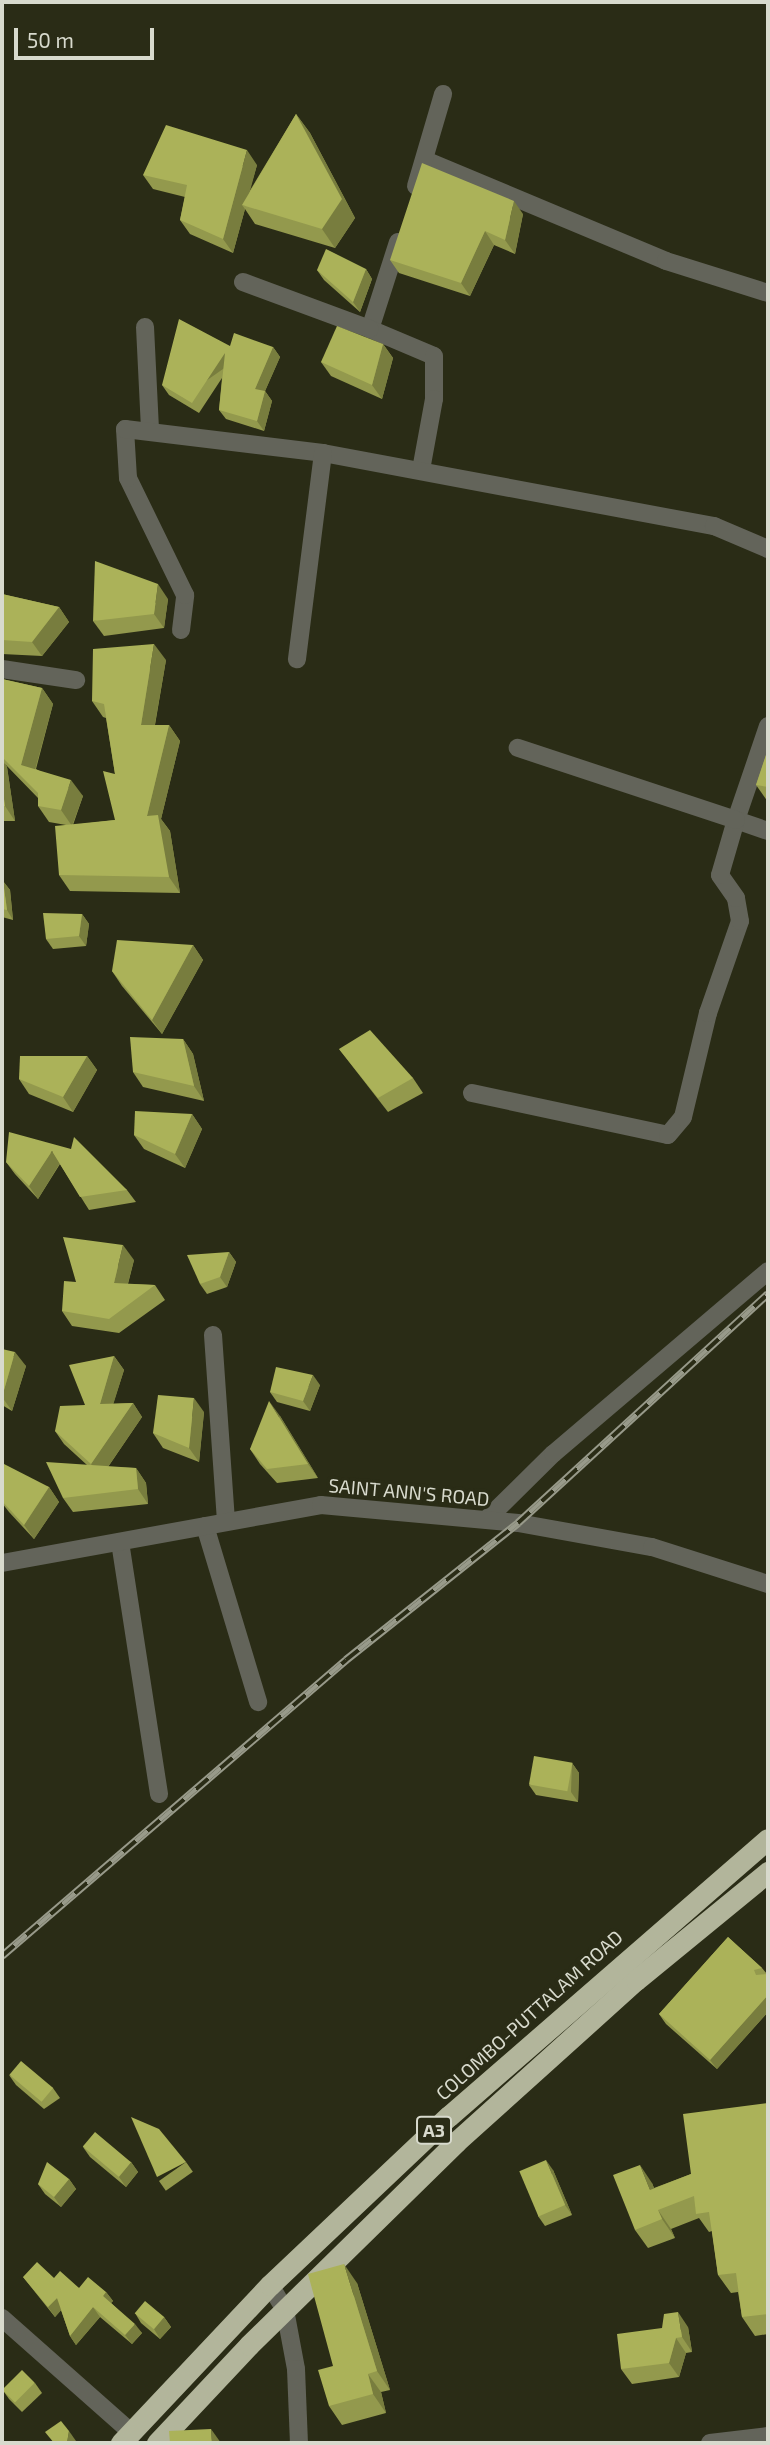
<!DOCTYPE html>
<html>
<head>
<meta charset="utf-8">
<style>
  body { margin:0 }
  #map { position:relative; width:770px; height:2445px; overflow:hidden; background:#2a2c16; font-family:"Exo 2",sans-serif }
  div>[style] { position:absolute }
  .minor>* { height:18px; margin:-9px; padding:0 9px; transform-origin:9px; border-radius:9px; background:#63645a }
  .highway>* { height:21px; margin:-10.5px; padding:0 10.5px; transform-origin:10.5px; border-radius:10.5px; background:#b2b59b }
  .rail>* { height:8px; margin-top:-4px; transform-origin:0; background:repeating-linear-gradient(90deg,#2a2c16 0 16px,#989a8a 0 32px); box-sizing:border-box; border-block:2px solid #989a8a }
  .wall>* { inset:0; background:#93994d; transform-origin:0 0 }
  .shaded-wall>* { inset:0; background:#787d3e; transform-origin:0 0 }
  .building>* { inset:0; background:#abb259; transform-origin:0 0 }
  span { translate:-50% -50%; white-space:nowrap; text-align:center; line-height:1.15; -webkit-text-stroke:7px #2a2c16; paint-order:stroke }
  .shield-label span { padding:2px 5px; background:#2a2c16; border:2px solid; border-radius:5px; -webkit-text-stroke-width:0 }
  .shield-label { font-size:18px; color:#d8dacd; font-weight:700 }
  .street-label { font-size:19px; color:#d8dacd }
  .frame { position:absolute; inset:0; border:4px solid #d8dacd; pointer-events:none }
  .scale { position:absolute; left:14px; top:28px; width:140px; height:32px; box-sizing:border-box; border:4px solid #d8dacd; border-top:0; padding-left:9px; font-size:21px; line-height:24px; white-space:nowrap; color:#d8dacd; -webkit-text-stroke:5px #2a2c16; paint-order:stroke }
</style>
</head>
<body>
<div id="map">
  <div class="minor">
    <i style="left:425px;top:160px;width:261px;rotate:22.7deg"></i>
    <i style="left:666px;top:261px;width:107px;rotate:17.4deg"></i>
    <i style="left:416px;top:186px;width:96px;rotate:-73.6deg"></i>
    <i style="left:398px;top:242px;width:91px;rotate:107.8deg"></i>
    <i style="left:370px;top:329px;width:69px;rotate:22.9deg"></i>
    <i style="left:434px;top:356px;width:43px;rotate:90deg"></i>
    <i style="left:434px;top:399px;width:72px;rotate:100.4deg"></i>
    <i style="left:243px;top:282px;width:135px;rotate:20.3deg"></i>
    <i style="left:145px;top:327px;width:104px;rotate:87.2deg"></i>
    <i style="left:323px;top:453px;width:398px;rotate:10.6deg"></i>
    <i style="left:714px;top:526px;width:59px;rotate:23.1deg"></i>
    <i style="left:181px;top:630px;width:35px;rotate:-83deg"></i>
    <i style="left:185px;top:595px;width:130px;rotate:-116deg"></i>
    <i style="left:128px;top:478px;width:49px;rotate:-93.5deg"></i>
    <i style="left:125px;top:429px;width:199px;rotate:6.9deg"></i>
    <i style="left:323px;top:453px;width:208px;rotate:97.2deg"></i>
    <i style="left:2px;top:669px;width:75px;rotate:8.5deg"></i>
    <i style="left:768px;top:726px;width:99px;rotate:108.8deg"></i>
    <i style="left:736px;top:820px;width:34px;rotate:19deg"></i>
    <i style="left:472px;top:1093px;width:200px;rotate:12.1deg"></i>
    <i style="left:668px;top:1135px;width:23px;rotate:-50deg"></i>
    <i style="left:683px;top:1117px;width:107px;rotate:-76.5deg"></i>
    <i style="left:708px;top:1013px;width:97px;rotate:-70.8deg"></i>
    <i style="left:740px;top:921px;width:23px;rotate:-100deg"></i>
    <i style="left:736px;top:898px;width:28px;rotate:-125deg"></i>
    <i style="left:720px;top:875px;width:57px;rotate:-73.8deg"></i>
    <i style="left:736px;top:820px;width:230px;rotate:-161.7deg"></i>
    <i style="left:213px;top:1335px;width:187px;rotate:86deg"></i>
    <i style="left:487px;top:1519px;width:93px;rotate:-44.6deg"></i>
    <i style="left:553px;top:1454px;width:282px;rotate:-40.4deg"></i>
    <i style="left:205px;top:1526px;width:184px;rotate:73.2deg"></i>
    <i style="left:120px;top:1542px;width:255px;rotate:81.2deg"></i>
    <i style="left:2px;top:1563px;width:324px;rotate:-10.3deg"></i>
    <i style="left:321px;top:1505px;width:198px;rotate:5.2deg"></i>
    <i style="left:518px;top:1523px;width:136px;rotate:10.2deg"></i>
    <i style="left:652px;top:1547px;width:122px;rotate:17.7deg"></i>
    <i style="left:270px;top:2285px;width:29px;rotate:59deg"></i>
    <i style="left:285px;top:2310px;width:60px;rotate:79.4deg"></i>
    <i style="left:296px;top:2369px;width:74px;rotate:87.7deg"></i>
    <i style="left:2px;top:2318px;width:172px;rotate:41.5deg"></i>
    <i style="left:710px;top:2443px;width:58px;rotate:-6.9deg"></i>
  </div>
  <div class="highway">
    <i style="left:121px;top:2443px;width:217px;rotate:-46.7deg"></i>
    <i style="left:270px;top:2285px;width:246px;rotate:-43.4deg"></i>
    <i style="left:449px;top:2116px;width:422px;rotate:-41deg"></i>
    <i style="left:157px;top:2443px;width:134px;rotate:-46.8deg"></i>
    <i style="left:249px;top:2345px;width:290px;rotate:-44.4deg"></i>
    <i style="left:456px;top:2142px;width:242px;rotate:-42deg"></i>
    <i style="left:636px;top:1980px;width:171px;rotate:-39.3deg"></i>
  </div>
  <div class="rail">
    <i style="left:2px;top:1956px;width:454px;rotate:-40.7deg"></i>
    <i style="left:346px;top:1660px;width:220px;rotate:-38.5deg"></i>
    <i style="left:518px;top:1523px;width:339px;rotate:-42.5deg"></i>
  </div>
  <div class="wall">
    <i style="clip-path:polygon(296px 114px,310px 133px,355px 218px,335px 248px,255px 224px,245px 209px,233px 253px,190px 234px,180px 220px,185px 197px,153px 189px,143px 175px,257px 165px,249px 192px)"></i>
    <i style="clip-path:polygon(523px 214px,515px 254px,494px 245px,470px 296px,399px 273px,390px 260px)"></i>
    <i style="clip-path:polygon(366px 269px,372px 279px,360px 312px,324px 280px,317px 270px)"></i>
    <i style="clip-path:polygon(383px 344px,393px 358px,382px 399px,331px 376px,321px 362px)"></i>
    <i style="clip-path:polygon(230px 346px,273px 347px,280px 357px,265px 391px,272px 401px,264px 431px,226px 419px,219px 410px,222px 378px,199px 413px,169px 395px,162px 385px)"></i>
    <i style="clip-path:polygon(2px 594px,59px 607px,69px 622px,42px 656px,2px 654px)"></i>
    <i style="clip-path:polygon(168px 599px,164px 628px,104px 636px,93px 621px)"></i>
    <i style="clip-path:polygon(166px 660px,155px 725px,169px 725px,180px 741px,161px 819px,170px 831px,180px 893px,70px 891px,59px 875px,66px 825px,49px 822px,38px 806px,38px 798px,5px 764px,7px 767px,15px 821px,2px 821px,2px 679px,42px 688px,53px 704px,36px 769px,83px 796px,73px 825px,115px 820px,115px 774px,106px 718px,103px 717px,92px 701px)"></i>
    <i style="clip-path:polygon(768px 749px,768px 802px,756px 785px)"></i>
    <i style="clip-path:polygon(2px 880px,10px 890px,13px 920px,2px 917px)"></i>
    <i style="clip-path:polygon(82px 914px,89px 924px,86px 946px,53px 949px,46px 939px)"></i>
    <i style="clip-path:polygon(193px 945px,203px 960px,162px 1034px,122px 986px,112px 971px)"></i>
    <i style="clip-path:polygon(183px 1039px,193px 1054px,204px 1101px,143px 1087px,133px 1072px)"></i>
    <i style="clip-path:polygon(339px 1049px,413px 1078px,423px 1093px,388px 1112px)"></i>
    <i style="clip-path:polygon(87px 1056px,97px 1070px,73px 1112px,29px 1094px,19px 1079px)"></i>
    <i style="clip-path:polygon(192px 1114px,202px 1129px,185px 1168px,144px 1149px,134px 1135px)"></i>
    <i style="clip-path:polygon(71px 1149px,127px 1190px,136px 1202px,89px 1210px,60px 1164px,38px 1199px,15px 1174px,6px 1162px)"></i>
    <i style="clip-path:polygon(229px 1252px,236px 1262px,227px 1287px,207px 1294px,200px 1284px)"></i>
    <i style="clip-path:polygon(134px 1260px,128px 1284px,155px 1285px,165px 1300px,119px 1333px,72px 1326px,62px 1311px,76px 1282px)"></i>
    <i style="clip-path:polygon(2px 1349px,26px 1366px,12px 1411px,2px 1405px)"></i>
    <i style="clip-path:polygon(114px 1356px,124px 1370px,113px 1404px,133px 1403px,142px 1417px,108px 1467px,136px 1468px,146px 1483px,148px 1504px,73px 1512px,63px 1498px,87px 1465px,64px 1444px,55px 1431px,85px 1405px)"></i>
    <i style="clip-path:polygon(320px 1385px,310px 1411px,277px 1402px,270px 1392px)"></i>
    <i style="clip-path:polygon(204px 1412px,199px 1462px,163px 1448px,153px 1433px)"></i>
    <i style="clip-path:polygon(280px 1416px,318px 1478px,277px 1483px,260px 1464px,250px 1449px)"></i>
    <i style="clip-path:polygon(2px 1477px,49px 1487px,59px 1502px,34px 1539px,9px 1512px,2px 1503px)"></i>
    <i style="clip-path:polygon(572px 1763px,579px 1773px,578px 1802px,536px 1795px,529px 1785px)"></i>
    <i style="clip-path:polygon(728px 1937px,762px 1968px,767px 1974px,768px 1974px,768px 2012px,717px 2069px,666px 2024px,659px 2014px)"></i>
    <i style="clip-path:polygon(9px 2075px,53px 2088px,60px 2098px,44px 2109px,16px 2085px)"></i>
    <i style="clip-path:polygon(768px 2103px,768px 2334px,755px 2336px,742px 2317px,738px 2292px,731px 2293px,718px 2275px,712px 2231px,709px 2232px,699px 2218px,671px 2229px,675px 2238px,648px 2248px,635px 2230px,652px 2183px,654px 2188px,691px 2174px)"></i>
    <i style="clip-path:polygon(83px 2147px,131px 2162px,138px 2172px,126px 2187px,90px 2157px)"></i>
    <i style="left:186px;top:2162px;width:12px;height:33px;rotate:55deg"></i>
    <i style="clip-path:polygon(553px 2170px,572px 2215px,545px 2226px,538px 2216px)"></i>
    <i style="clip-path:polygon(69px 2179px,76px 2189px,61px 2207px,45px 2194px,38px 2184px)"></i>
    <i style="clip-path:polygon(23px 2277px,54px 2278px,79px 2288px,106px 2292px,113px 2301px,111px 2303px,142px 2333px,132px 2344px,100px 2317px,76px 2345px,70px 2336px,61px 2310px,55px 2317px)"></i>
    <i style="clip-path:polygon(357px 2283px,390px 2390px,381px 2392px,386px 2413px,342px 2425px,329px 2406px,333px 2366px)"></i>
    <i style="clip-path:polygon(135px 2313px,164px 2317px,171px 2327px,160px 2339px,141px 2323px)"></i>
    <i style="clip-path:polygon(688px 2327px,692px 2352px,686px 2353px,679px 2377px,632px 2384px,621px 2369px)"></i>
    <i style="clip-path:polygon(35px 2383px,42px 2393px,22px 2412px,9px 2399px,2px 2389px)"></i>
  </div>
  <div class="shaded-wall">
    <i style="clip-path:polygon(296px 114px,310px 133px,355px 218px,335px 248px,322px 229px)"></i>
    <i style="clip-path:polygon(247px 150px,257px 165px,246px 206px,242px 205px,245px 209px,233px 253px,223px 239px)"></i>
    <i style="clip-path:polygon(514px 201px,523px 214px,515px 254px,505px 240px)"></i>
    <i style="clip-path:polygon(485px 231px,494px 245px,470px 296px,461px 283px)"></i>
    <i style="clip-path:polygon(366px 269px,372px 279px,360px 312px,353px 302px)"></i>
    <i style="clip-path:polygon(383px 344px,393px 358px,382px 399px,372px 385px)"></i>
    <i style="clip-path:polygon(273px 347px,280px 357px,262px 398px,255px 389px)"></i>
    <i style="left:225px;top:353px;width:12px;height:60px;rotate:55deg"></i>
    <i style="clip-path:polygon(265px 391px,272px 401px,264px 431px,257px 421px)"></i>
    <i style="clip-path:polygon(158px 584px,168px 599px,164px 628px,154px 614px)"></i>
    <i style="clip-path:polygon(59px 607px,69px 622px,42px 656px,32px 642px)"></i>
    <i style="clip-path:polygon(154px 644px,166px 660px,152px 741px,141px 725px)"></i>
    <i style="clip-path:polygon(42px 688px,53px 704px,32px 781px,21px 765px)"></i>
    <i style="clip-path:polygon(169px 725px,180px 741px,161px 819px,170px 831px,180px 893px,169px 877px,147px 816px)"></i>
    <i style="clip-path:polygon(2px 760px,7px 767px,15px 821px,5px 806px,2px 786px)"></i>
    <i style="clip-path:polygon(71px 780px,83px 796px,72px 826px,61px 810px)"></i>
    <i style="clip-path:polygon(3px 881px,10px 890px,13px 920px,7px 910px)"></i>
    <i style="clip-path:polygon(82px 914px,89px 924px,86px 946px,79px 936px)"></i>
    <i style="clip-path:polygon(193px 945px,203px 960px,162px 1034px,152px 1020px)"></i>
    <i style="clip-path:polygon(183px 1039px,193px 1054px,204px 1101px,194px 1086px)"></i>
    <i style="clip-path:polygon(87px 1056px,97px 1070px,73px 1112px,63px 1097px)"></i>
    <i style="clip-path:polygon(192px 1114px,202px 1129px,185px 1168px,175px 1154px)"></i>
    <i style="clip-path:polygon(52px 1151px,60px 1163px,38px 1199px,29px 1186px)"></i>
    <i style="clip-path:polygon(123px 1245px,134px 1260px,124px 1298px,114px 1283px)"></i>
    <i style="clip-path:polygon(229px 1252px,236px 1262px,227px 1287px,220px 1277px)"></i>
    <i style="clip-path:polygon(15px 1352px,26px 1366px,12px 1411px,2px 1397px)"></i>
    <i style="clip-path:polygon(114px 1356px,124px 1370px,109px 1418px,100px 1404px)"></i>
    <i style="clip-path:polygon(313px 1375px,320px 1385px,310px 1411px,303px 1401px)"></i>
    <i style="clip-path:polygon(194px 1398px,204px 1412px,199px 1462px,189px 1448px)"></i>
    <i style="clip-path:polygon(269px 1401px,280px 1416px,318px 1478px,308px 1464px)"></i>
    <i style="clip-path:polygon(133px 1403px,142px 1417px,101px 1477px,91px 1464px)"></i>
    <i style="clip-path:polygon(136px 1468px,146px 1483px,148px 1504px,138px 1489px)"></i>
    <i style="clip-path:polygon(49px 1487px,59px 1502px,34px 1539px,24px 1525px)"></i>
    <i style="clip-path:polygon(572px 1763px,579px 1773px,578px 1802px,571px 1792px)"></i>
    <i style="clip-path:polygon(768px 1995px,768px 2012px,717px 2069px,710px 2060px)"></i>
    <i style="clip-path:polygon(546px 2160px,553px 2170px,572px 2215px,565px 2205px)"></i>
    <i style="clip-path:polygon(131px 2162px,138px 2172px,126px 2187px,119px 2177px)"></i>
    <i style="clip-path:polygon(640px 2165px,652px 2183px,662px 2208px,650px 2190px)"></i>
    <i style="clip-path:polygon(69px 2179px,76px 2189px,61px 2207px,54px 2197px)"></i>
    <i style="clip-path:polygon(658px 2210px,671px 2229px,675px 2238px,662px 2219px)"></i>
    <i style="clip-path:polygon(344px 2264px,357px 2283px,390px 2390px,377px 2371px)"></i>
    <i style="clip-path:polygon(106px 2292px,113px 2301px,109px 2305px,103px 2296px)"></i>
    <i style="clip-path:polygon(57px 2298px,64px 2307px,55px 2317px,48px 2307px)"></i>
    <i style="clip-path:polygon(93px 2307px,100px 2317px,76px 2345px,70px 2336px)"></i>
    <i style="clip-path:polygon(678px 2312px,688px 2327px,692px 2352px,682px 2337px)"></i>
    <i style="clip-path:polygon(164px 2317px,171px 2327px,160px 2339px,154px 2329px)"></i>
    <i style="clip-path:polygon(135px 2324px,142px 2333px,132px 2344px,125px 2335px)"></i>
    <i style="clip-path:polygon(676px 2338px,686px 2353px,679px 2377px,669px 2363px)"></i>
    <i style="clip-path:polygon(368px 2374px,381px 2392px,386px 2413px,373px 2394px)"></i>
    <i style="clip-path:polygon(211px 2429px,221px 2443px,212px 2443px)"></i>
    <i style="clip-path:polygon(69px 2431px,76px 2441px,75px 2443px,67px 2443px)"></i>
  </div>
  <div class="building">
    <i style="clip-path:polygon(296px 114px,342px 199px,322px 229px,242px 205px)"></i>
    <i style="clip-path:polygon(166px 125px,247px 150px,223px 239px,180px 220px,187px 185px,143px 175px)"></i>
    <i style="clip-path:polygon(422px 163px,514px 201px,505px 240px,485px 231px,461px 283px,390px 260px)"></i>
    <i style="clip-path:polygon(326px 249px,366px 269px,353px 302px,317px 270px)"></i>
    <i style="clip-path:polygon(179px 319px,230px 346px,234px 333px,273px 347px,255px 389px,265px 391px,257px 421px,219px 410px,225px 353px,192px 403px,162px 385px)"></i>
    <i style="clip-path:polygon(337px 326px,383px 344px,372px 385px,321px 362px)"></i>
    <i style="clip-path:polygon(95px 561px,158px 584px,154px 614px,93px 621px)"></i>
    <i style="clip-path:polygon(2px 594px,59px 607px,32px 642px,2px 640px)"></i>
    <i style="clip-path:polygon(154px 644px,141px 725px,169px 725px,147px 816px,158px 815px,169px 877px,59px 875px,55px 826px,115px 820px,103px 771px,115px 774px,104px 704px,92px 701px,93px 649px)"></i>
    <i style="clip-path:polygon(2px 679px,42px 688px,21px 765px,71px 780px,61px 810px,38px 806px,38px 793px,2px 757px)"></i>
    <i style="clip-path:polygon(768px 749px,768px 787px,756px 785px)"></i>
    <i style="clip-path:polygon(2px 786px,5px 806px,2px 806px)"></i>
    <i style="clip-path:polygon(2px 880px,3px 881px,7px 910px,2px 909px)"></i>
    <i style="clip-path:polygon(43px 913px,82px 914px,79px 936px,46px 939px)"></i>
    <i style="clip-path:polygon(117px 940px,193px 945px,152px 1020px,112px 971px)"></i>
    <i style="clip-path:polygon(370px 1030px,413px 1078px,378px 1098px,339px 1049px)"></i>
    <i style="clip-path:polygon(130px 1037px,183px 1039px,194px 1086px,133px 1072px)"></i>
    <i style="clip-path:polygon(20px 1056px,87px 1056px,63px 1097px,19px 1079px)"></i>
    <i style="clip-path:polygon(135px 1111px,192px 1114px,175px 1154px,134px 1135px)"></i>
    <i style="clip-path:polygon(9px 1132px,71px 1149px,74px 1137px,127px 1190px,80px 1197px,52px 1151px,29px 1186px,6px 1162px)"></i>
    <i style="clip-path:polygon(63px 1237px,123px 1245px,114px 1283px,155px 1285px,109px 1319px,62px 1311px,64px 1281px,76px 1282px)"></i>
    <i style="clip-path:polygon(229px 1252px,220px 1277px,200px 1284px,187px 1255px)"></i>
    <i style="clip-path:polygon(2px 1349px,15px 1352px,2px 1397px)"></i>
    <i style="clip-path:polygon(114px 1356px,100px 1404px,133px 1403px,91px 1464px,55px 1431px,60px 1406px,85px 1405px,69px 1365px)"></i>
    <i style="clip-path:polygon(276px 1367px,313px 1375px,303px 1401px,270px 1392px)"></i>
    <i style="clip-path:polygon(158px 1395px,194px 1398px,189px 1448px,153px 1433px)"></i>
    <i style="clip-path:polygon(269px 1401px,308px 1464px,267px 1469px,250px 1449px)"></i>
    <i style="clip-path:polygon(46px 1462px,136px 1468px,138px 1489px,63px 1498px)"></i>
    <i style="clip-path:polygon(4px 1464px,49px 1487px,24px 1525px,2px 1501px,2px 1477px)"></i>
    <i style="left:534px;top:1756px;width:39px;height:29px;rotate:10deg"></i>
    <i style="clip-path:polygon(728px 1937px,762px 1968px,754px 1970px,756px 1975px,768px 1974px,768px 1995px,710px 2060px,659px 2014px)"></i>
    <i style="left:21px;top:2061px;width:42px;height:18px;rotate:40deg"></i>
    <i style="clip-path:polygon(768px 2103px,768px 2314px,742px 2317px,736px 2273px,718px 2275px,709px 2212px,696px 2214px,694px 2196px,658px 2210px,662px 2219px,635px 2230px,613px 2175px,640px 2165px,650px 2190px,691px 2174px,683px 2114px)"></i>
    <i style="clip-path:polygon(131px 2117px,159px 2129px,186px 2162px,157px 2177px)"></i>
    <i style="left:95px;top:2132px;width:47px;height:19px;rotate:40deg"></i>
    <i style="left:546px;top:2160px;width:49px;height:29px;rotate:67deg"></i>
    <i style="clip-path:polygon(47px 2162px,69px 2179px,54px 2197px,38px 2184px)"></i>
    <i style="clip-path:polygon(37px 2262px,54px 2278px,60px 2271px,79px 2288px,88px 2277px,106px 2292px,103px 2296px,135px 2324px,125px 2335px,93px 2307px,70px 2336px,57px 2298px,48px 2307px,23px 2277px)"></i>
    <i style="clip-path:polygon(344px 2264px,377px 2371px,368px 2374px,373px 2394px,329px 2406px,318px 2370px,333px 2366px,308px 2274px)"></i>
    <i style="left:145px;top:2301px;width:25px;height:16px;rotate:40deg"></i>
    <i style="clip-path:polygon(678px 2312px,682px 2337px,676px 2338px,669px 2363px,621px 2369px,617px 2334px,662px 2328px,664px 2314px)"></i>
    <i style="left:22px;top:2370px;width:18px;height:28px;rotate:45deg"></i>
    <i style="clip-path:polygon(61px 2421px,69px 2431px,67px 2443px,54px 2443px,45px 2432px)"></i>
    <i style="clip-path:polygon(211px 2429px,212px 2443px,170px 2443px,169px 2431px)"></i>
  </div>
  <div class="shield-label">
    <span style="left:434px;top:2130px">A3</span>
  </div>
  <div class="street-label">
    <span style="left:409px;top:1492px;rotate:5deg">SAINT ANN'S ROAD</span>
    <span style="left:529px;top:2015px;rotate:-42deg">COLOMBO-PUTTALAM ROAD</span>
  </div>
  <div class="frame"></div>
  <div class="scale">50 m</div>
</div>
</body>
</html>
